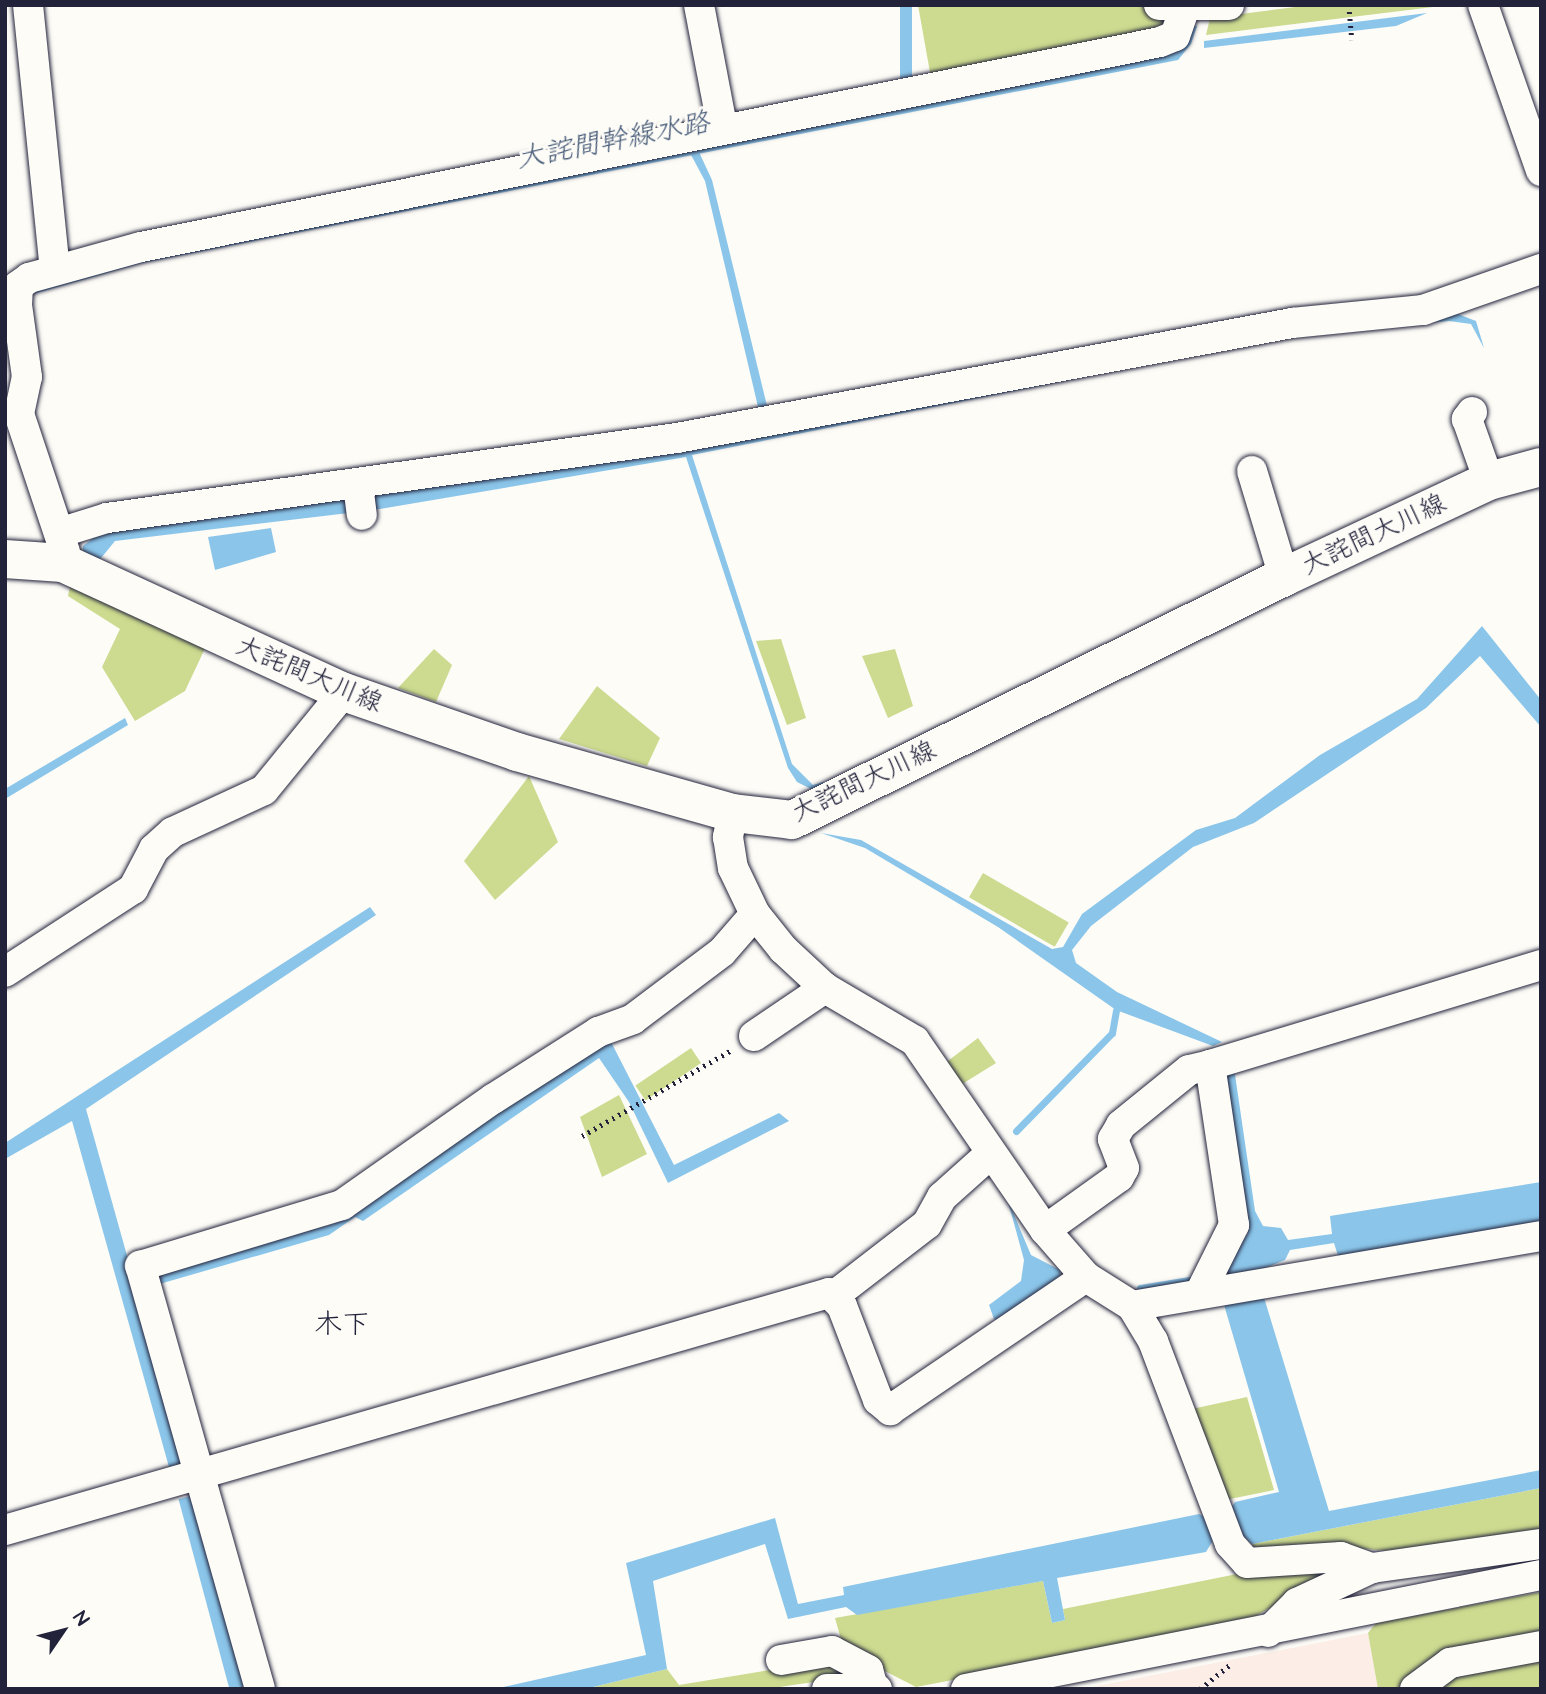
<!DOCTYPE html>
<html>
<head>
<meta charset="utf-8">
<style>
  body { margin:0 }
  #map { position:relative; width:1546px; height:1694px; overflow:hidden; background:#fdfcf7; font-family:"Architects Daughter","Klee One",sans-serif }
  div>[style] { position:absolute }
  .built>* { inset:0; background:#fcede6 }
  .green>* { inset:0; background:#ccdb8f; transform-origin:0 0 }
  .water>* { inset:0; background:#8bc6ea; transform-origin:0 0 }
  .stream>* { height:7px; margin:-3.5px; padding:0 3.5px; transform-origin:3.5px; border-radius:3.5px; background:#8bc6ea }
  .path>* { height:4.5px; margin-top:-2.25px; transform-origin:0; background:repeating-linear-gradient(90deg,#22223b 0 2px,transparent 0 7px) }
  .roads { filter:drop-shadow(0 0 2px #22223b) drop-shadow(0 0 2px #22223b) }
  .minor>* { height:30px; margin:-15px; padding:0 15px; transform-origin:15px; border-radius:15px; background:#fdfcf7 }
  .major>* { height:38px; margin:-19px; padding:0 19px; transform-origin:19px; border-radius:19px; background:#fdfcf7 }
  span { translate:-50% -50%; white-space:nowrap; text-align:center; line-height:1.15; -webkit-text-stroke:6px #fdfcf7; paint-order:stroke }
  .street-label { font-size:26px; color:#22223b }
  .water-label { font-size:28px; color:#475b78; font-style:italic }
  .neighbourhood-label { font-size:28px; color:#22223b }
  .frame { position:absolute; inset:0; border:7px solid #22223b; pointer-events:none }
  .north { position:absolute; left:28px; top:1596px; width:70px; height:70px; -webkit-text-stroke:5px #fdfcf7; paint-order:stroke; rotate:55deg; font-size:19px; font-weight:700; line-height:28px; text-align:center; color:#22223b }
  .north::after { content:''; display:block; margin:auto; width:24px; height:32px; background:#22223b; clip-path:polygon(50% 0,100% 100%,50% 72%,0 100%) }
</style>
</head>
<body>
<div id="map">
  <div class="built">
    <i style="clip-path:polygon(1368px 1633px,1378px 1689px,1082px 1689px)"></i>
  </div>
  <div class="green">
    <i style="clip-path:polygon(918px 5px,1143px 5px,1171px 16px,1160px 31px,931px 78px)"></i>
    <i style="clip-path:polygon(1311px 5px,1433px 5px,1433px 7px,1206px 35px,1210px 18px)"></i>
    <i style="clip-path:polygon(72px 576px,208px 642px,185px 691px,135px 721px,102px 667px,120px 629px,68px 596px)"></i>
    <i style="clip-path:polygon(781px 639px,806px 718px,787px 725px,756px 641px)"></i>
    <i style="clip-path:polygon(434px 649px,452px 665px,436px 702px,398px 688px)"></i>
    <i style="clip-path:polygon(895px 649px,913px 706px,888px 718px,862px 656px)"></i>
    <i style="clip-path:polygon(597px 686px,660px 738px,647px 766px,559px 739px)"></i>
    <i style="clip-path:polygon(529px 776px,558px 842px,495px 900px,464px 861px)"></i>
    <i style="left:983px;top:873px;width:99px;height:28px;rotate:30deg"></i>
    <i style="clip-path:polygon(978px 1038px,996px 1063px,959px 1086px,944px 1064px)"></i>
    <i style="left:691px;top:1048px;width:18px;height:67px;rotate:56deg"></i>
    <i style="clip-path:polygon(619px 1095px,647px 1154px,602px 1177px,580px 1117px)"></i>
    <i style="clip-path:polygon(1247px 1397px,1274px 1490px,1225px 1500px,1192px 1409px)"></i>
    <i style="clip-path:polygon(1541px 1488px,1541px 1534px,1434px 1554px,1337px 1547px,1261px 1555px,1252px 1544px)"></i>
    <i style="clip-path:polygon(1341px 1569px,1239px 1625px,916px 1687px,844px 1650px,835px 1618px,1043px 1581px,1052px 1623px,1065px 1620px,1063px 1609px,1242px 1573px)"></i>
    <i style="clip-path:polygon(1541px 1592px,1541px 1689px,1378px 1689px,1368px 1633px,1376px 1623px)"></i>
    <i style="clip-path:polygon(836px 1659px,861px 1675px,766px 1689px,585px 1689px,667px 1669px,679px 1685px)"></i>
  </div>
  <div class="water">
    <i style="left:900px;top:5px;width:12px;height:73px"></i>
    <i style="clip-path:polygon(1427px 13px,1396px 26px,1204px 48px,1204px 41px)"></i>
    <i style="clip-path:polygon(1191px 25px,1197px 26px,1191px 44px,1178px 60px,142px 263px,5px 302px,141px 254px,699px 139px,1176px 52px)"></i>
    <i style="clip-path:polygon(699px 152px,712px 180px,768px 410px,759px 411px,705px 181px,690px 153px)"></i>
    <i style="clip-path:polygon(1458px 314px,1476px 321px,1484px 348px,1471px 324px,1449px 321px,1286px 337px,692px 455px,792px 764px,813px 785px,830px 780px,817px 792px,797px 782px,788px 768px,686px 457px,374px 510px,115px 541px,97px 563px,83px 554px,83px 546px,106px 528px,1290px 332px)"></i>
    <i style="clip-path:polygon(271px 528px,276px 552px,215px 570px,208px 537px)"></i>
    <i style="clip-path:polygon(1482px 626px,1541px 700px,1541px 727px,1480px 656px,1426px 708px,1254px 823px,1193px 847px,1091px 926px,1072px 950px,1076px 963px,1117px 992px,1222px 1042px,1213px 1046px,1116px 1010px,998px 927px,865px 848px,821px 833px,861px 840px,1052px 949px,1063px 947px,1082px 914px,1196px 830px,1235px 818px,1320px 755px,1417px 699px)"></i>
    <i style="clip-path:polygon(125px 718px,128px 725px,5px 799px,5px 789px)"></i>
    <i style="clip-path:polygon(370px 907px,376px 915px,86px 1109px,185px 1463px,169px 1467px,72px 1121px,5px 1159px,5px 1143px)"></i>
    <i style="clip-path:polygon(609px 1038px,674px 1165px,779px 1113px,789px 1121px,668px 1183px,629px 1102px,599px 1058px,363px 1221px,355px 1217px,329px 1235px,156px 1285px,152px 1272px,333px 1224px)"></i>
    <i style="clip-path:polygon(1234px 1068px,1255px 1211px,1263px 1226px,1281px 1228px,1288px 1240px,1332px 1234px,1330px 1216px,1541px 1182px,1541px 1226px,1339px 1259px,1334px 1243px,1290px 1250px,1285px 1260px,1250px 1274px,1262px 1291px,1329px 1511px,1541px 1470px,1541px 1488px,1252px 1544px,1240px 1533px,1214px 1539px,1206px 1552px,1057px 1578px,1065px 1620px,1052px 1623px,1043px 1581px,857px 1615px,846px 1607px,788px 1619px,765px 1544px,653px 1581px,667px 1669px,585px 1689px,495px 1689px,646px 1655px,626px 1563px,775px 1518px,798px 1604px,844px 1595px,843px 1587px,1199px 1514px,1209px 1519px,1228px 1512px,1235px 1502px,1279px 1492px,1222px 1298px,1224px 1269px,1248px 1233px,1224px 1072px)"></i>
    <i style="clip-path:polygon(1007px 1198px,1031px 1255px,1060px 1270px,1061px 1283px,1005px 1323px,994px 1319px,989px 1305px,1021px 1281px,1024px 1260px)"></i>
    <i style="left:194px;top:1495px;width:201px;height:16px;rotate:75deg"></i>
  </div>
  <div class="stream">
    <i style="left:1016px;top:1131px;width:137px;rotate:-45.6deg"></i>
    <i style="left:1112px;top:1033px;width:23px;rotate:-80deg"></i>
    <i style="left:1140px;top:1288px;width:50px;rotate:-9.3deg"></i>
  </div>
  <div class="path">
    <i style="left:1349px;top:5px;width:35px;rotate:85deg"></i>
    <i style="left:582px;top:1136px;width:174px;rotate:-29.9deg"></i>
    <i style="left:1200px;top:1689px;width:38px;rotate:-39deg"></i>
  </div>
  <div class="roads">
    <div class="minor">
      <i style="left:28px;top:5px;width:266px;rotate:84.2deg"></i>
      <i style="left:699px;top:5px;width:123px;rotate:79.2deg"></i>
      <i style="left:1159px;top:5px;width:70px"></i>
      <i style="left:1483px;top:5px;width:176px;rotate:70.7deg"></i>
      <i style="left:1472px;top:412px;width:9px;rotate:126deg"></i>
      <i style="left:1467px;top:419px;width:66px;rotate:70.5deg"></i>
      <i style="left:1252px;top:471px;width:111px;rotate:73.2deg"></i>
      <i style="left:358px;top:484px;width:31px;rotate:83deg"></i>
      <i style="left:62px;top:532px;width:47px;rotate:-17.3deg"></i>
      <i style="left:107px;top:518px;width:576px;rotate:-7.99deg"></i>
      <i style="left:677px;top:438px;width:626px;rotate:-10.59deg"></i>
      <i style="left:1292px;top:323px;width:132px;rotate:-5.7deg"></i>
      <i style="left:1423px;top:310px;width:125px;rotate:-19.2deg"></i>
      <i style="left:65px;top:552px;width:145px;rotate:-108.4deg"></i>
      <i style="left:19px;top:414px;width:38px;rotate:-78deg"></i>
      <i style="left:27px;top:377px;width:73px;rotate:-97.9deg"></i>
      <i style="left:17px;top:305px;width:19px;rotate:-87deg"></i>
      <i style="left:18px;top:286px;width:14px;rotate:-36deg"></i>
      <i style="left:29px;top:278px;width:116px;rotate:-15.5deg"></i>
      <i style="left:141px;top:247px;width:1039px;rotate:-11.37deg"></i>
      <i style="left:1160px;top:42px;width:16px;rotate:-22deg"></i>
      <i style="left:1175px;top:36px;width:28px;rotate:-71deg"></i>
      <i style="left:733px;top:813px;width:25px;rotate:102deg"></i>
      <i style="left:728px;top:837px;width:31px;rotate:81deg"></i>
      <i style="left:733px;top:868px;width:51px;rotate:64.4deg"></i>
      <i style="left:755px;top:914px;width:45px;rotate:51.3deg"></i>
      <i style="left:783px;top:949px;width:57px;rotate:42.9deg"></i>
      <i style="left:825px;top:988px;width:104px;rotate:30.5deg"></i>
      <i style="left:915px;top:1041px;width:229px;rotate:55.5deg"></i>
      <i style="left:1045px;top:1230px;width:62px;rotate:48.9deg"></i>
      <i style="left:1086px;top:1277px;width:54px;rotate:32.2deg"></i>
      <i style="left:1132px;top:1306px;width:41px;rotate:59deg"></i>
      <i style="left:1153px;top:1341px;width:217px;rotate:69.2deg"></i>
      <i style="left:1230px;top:1544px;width:25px;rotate:48deg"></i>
      <i style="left:1247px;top:1563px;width:94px;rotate:-3.7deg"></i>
      <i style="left:1341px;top:1557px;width:33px;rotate:20deg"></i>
      <i style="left:1372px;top:1568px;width:83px;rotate:155deg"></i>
      <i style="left:1297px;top:1603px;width:41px;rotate:135deg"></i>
      <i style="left:5px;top:972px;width:153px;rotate:-33deg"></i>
      <i style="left:133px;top:889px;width:45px;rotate:-62.3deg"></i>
      <i style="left:154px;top:849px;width:25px;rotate:-42deg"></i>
      <i style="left:173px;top:832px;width:100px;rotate:-24.8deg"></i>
      <i style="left:264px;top:790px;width:127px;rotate:-50.8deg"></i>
      <i style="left:754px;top:1036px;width:86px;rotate:-34.1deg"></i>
      <i style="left:1045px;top:1230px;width:91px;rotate:-35.6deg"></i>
      <i style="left:1119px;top:1177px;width:10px;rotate:-61deg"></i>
      <i style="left:1124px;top:1168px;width:31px;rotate:-111deg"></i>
      <i style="left:1113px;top:1139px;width:16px;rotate:-60deg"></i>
      <i style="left:1121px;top:1125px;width:87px;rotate:-39deg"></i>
      <i style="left:1189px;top:1070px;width:22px;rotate:-13deg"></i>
      <i style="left:1201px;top:1291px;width:74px;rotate:-63.4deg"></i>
      <i style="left:1234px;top:1225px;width:162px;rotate:-98.5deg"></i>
      <i style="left:1210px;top:1065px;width:346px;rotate:-16.8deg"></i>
      <i style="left:835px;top:1295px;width:116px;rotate:-37.7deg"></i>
      <i style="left:927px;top:1224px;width:31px;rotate:-61deg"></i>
      <i style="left:942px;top:1197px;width:63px;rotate:-41.8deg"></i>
      <i style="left:1132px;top:1306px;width:415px;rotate:-9.7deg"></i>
      <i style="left:5px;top:1530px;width:857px;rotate:-16.05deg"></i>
      <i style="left:829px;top:1293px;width:18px;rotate:45deg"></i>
      <i style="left:842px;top:1306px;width:101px;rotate:69deg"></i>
      <i style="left:878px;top:1400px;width:16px;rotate:40deg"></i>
      <i style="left:890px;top:1410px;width:237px;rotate:-34.2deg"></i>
      <i style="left:1372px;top:1568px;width:171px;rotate:-8.1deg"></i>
      <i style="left:781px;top:1660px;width:52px;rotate:-10deg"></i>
      <i style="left:832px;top:1651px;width:41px;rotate:27.8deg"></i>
      <i style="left:868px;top:1670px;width:18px;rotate:74deg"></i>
      <i style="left:260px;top:1689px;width:440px;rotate:-105.8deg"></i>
      <i style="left:140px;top:1266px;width:211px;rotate:-16.8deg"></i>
      <i style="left:342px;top:1205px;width:184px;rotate:-35.1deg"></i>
      <i style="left:493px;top:1099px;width:125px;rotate:-32.5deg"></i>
      <i style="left:598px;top:1032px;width:37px;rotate:-20deg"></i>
      <i style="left:633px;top:1019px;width:111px;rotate:-37deg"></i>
      <i style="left:722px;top:952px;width:50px;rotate:-49deg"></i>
      <i style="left:827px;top:1689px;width:50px"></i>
      <i style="left:966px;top:1689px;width:586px;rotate:-11.21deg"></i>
      <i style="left:1415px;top:1689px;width:44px;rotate:-36.6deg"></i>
      <i style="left:1450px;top:1663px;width:93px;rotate:-10.6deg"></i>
    </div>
    <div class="major">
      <i style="left:5px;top:559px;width:58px;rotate:3.9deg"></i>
      <i style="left:63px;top:563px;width:309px;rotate:24.7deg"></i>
      <i style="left:344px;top:692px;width:183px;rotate:19.1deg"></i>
      <i style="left:517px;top:752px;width:224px;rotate:15.8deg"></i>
      <i style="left:733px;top:813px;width:59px;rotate:6.8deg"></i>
      <i style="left:792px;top:820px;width:549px;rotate:-26.28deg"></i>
      <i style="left:1284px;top:577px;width:226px;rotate:-25.1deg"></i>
      <i style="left:1489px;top:481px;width:54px;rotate:-15.1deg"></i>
    </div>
  </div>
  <div class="street-label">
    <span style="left:1374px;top:535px;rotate:-25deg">大詫間大川線</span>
    <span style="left:309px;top:675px;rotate:23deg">大詫間大川線</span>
    <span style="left:864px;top:782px;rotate:-25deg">大詫間大川線</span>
  </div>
  <div class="water-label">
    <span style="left:613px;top:141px;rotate:-11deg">大詫間幹線水路</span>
  </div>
  <div class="neighbourhood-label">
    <span style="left:342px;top:1325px">木下</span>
  </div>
  <div class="frame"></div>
  <div class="north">N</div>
</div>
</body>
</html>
